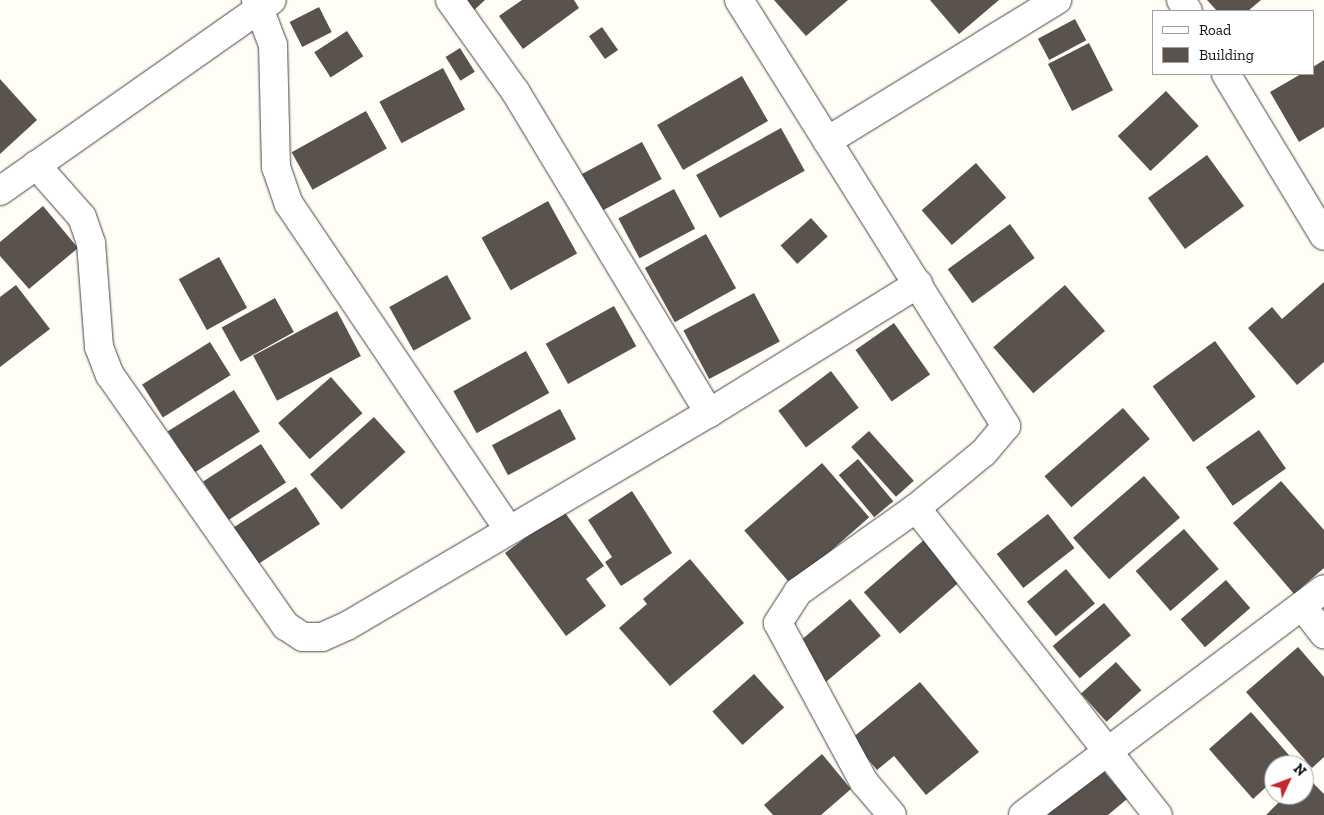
<!DOCTYPE html>
<html>
<head>
<meta charset="utf-8">
<style>
  body { margin:0 }
  #map { position:relative; width:1324px; height:815px; overflow:hidden; background:#fffdf5; font-family:"Zilla Slab",serif }
  div>[style] { position:absolute }
  .building>* { inset:0; background:#5a524d; transform-origin:0 0 }
  .roads { filter:drop-shadow(0 0 1px #444) drop-shadow(0 0 1px #444) }
  .minor>* { height:28px; margin:-14px; padding:0 14px; transform-origin:14px; border-radius:14px; background:#fff }
  span { translate:-50% -50%; white-space:nowrap; text-align:center; line-height:1.15; -webkit-text-stroke:5px #fff; paint-order:stroke }
  .legend { position:absolute; left:1152px; top:10px; width:162px; height:65px; box-sizing:border-box; background:#fff; border:1px solid #a0a0a0; margin:0; padding:6px 9px; list-style:none; font-size:15px; color:#111 }
  .legend li { display:flex; align-items:center; gap:10px; height:25px }
  .legend b { width:25px; border:1px solid #a0a0a0 }
  .north { position:absolute; left:1264px; top:755px; width:50px; height:50px; box-sizing:border-box; background:#fff; border:1px solid #a0a0a0; border-radius:50%; rotate:47deg; font-size:14px; font-weight:700; line-height:20px; text-align:center; color:#111 }
  .north::after { content:''; display:block; margin:auto; width:18px; height:22px; background:#c4262e; clip-path:polygon(50% 0,100% 100%,50% 72%,0 100%) }
</style>
</head>
<body>
<div id="map">
  <div class="building">
    <i style="clip-path:polygon(462px 0,485px 0,472px 12px)"></i>
    <i style="clip-path:polygon(522px 0,574px 0,579px 8px,523px 49px,499px 16px)"></i>
    <i style="clip-path:polygon(774px 0,848px 0,806px 36px)"></i>
    <i style="clip-path:polygon(930px 0,999px 0,959px 34px)"></i>
    <i style="clip-path:polygon(1207px 0,1261px 0,1248px 11px,1217px 11px)"></i>
    <i style="left:319px;top:7px;width:28px;height:33px;rotate:63deg"></i>
    <i style="left:1075px;top:19px;width:24px;height:42px;rotate:62deg"></i>
    <i style="left:602px;top:27px;width:28px;height:16px;rotate:55deg"></i>
    <i style="left:347px;top:31px;width:30px;height:39px;rotate:57deg"></i>
    <i style="left:1089px;top:43px;width:53px;height:46px;rotate:63deg"></i>
    <i style="left:460px;top:48px;width:28px;height:17px;rotate:58deg"></i>
    <i style="clip-path:polygon(1324px 60px,1324px 127px,1299px 142px,1270px 92px,1301px 74px,1313px 74px,1313px 67px)"></i>
    <i style="left:443px;top:68px;width:47px;height:72px;rotate:62deg"></i>
    <i style="left:742px;top:76px;width:52px;height:98px;rotate:60deg"></i>
    <i style="clip-path:polygon(0 79px,37px 120px,0 154px)"></i>
    <i style="left:1166px;top:91px;width:48px;height:66px;rotate:47deg"></i>
    <i style="left:366px;top:111px;width:43px;height:85px;rotate:61deg"></i>
    <i style="left:781px;top:128px;width:49px;height:97px;rotate:61deg"></i>
    <i style="left:642px;top:142px;width:42px;height:68px;rotate:62deg"></i>
    <i style="left:1207px;top:155px;width:63px;height:73px;rotate:54deg"></i>
    <i style="left:976px;top:163px;width:46px;height:72px;rotate:49deg"></i>
    <i style="left:674px;top:189px;width:45px;height:63px;rotate:62deg"></i>
    <i style="left:548px;top:201px;width:60px;height:76px;rotate:61deg"></i>
    <i style="clip-path:polygon(43px 206px,78px 248px,29px 289px,0 256px,0 242px)"></i>
    <i style="left:811px;top:218px;width:25px;height:41px;rotate:48deg"></i>
    <i style="left:1010px;top:224px;width:42px;height:77px;rotate:54deg"></i>
    <i style="left:706px;top:234px;width:62px;height:70px;rotate:61deg"></i>
    <i style="left:219px;top:257px;width:58px;height:46px;rotate:61deg"></i>
    <i style="left:447px;top:275px;width:50px;height:66px;rotate:61deg"></i>
    <i style="clip-path:polygon(1324px 282px,1324px 362px,1297px 385px,1248px 328px,1272px 307px,1282px 319px)"></i>
    <i style="clip-path:polygon(16px 285px,50px 329px,0 367px,0 297px)"></i>
    <i style="left:1065px;top:285px;width:61px;height:95px;rotate:49deg"></i>
    <i style="left:754px;top:293px;width:55px;height:80px;rotate:62deg"></i>
    <i style="left:275px;top:298px;width:39px;height:61px;rotate:61deg"></i>
    <i style="left:614px;top:306px;width:46px;height:78px;rotate:61deg"></i>
    <i style="left:337px;top:311px;width:51px;height:95px;rotate:62deg"></i>
    <i style="left:894px;top:323px;width:63px;height:47px;rotate:55deg"></i>
    <i style="left:1215px;top:341px;width:69px;height:77px;rotate:54deg"></i>
    <i style="left:210px;top:342px;width:39px;height:80px;rotate:58deg"></i>
    <i style="left:526px;top:351px;width:48px;height:83px;rotate:61deg"></i>
    <i style="left:831px;top:371px;width:46px;height:66px;rotate:53deg"></i>
    <i style="left:331px;top:377px;width:48px;height:70px;rotate:49deg"></i>
    <i style="left:234px;top:390px;width:49px;height:78px;rotate:58deg"></i>
    <i style="left:1123px;top:408px;width:41px;height:104px;rotate:49deg"></i>
    <i style="left:560px;top:409px;width:34px;height:77px;rotate:62deg"></i>
    <i style="left:374px;top:417px;width:47px;height:86px;rotate:48deg"></i>
    <i style="left:1259px;top:430px;width:47px;height:65px;rotate:55deg"></i>
    <i style="left:869px;top:431px;width:67px;height:24px;rotate:48deg"></i>
    <i style="left:261px;top:444px;width:46px;height:69px;rotate:57deg"></i>
    <i style="left:858px;top:459px;width:55px;height:25px;rotate:50deg"></i>
    <i style="left:822px;top:463px;width:72px;height:103px;rotate:49deg"></i>
    <i style="left:1144px;top:476px;width:55px;height:94px;rotate:49deg"></i>
    <i style="clip-path:polygon(1281px 481px,1324px 530px,1324px 568px,1294px 594px,1233px 523px)"></i>
    <i style="left:296px;top:487px;width:44px;height:75px;rotate:57deg"></i>
    <i style="clip-path:polygon(632px 491px,672px 553px,621px 586px,605px 562px,612px 557px,588px 520px)"></i>
    <i style="clip-path:polygon(563px 510px,604px 566px,586px 579px,606px 606px,566px 636px,505px 553px)"></i>
    <i style="left:1048px;top:514px;width:43px;height:65px;rotate:52deg"></i>
    <i style="left:1184px;top:529px;width:53px;height:64px;rotate:49deg"></i>
    <i style="left:925px;top:539px;width:55px;height:81px;rotate:49deg"></i>
    <i style="clip-path:polygon(690px 559px,744px 623px,670px 686px,619px 628px,647px 604px,643px 599px)"></i>
    <i style="left:1066px;top:569px;width:45px;height:51px;rotate:50deg"></i>
    <i style="left:1226px;top:580px;width:37px;height:60px;rotate:49deg"></i>
    <i style="left:850px;top:599px;width:48px;height:75px;rotate:50deg"></i>
    <i style="left:1104px;top:603px;width:42px;height:67px;rotate:50deg"></i>
    <i style="clip-path:polygon(1298px 647px,1324px 677px,1324px 757px,1312px 768px,1246px 692px)"></i>
    <i style="left:1116px;top:662px;width:38px;height:47px;rotate:48deg"></i>
    <i style="left:754px;top:674px;width:45px;height:56px;rotate:48deg"></i>
    <i style="clip-path:polygon(920px 682px,979px 752px,926px 795px,894px 756px,877px 770px,851px 739px)"></i>
    <i style="clip-path:polygon(1251px 712px,1295px 762px,1291px 765px,1274px 765px,1274px 780px,1253px 799px,1209px 749px)"></i>
    <i style="clip-path:polygon(822px 754px,851px 789px,821px 815px,773px 815px,764px 805px)"></i>
    <i style="clip-path:polygon(1101px 768px,1127px 799px,1108px 815px,1049px 815px,1047px 812px)"></i>
    <i style="clip-path:polygon(1305px 775px,1324px 794px,1324px 815px,1266px 815px,1286px 795px,1304px 795px)"></i>
  </div>
  <div class="roads">
    <div class="minor">
      <i style="left:256px;top:0;width:48px;rotate:69.3deg"></i>
      <i style="left:273px;top:45px;width:122px;rotate:88.6deg"></i>
      <i style="left:276px;top:167px;width:39px;rotate:71deg"></i>
      <i style="left:289px;top:204px;width:392px;rotate:56deg"></i>
      <i style="left:450px;top:0;width:112px;rotate:54.5deg"></i>
      <i style="left:515px;top:91px;width:376px;rotate:58.9deg"></i>
      <i style="left:739px;top:0;width:503px;rotate:57.92deg"></i>
      <i style="left:1006px;top:426px;width:35px;rotate:130deg"></i>
      <i style="left:983px;top:453px;width:87px;rotate:140.6deg"></i>
      <i style="left:916px;top:508px;width:145px;rotate:144.6deg"></i>
      <i style="left:798px;top:592px;width:37px;rotate:123deg"></i>
      <i style="left:778px;top:623px;width:181px;rotate:61.6deg"></i>
      <i style="left:864px;top:782px;width:43px;rotate:49.7deg"></i>
      <i style="left:1181px;top:0;width:13px;rotate:58deg"></i>
      <i style="left:1226px;top:74px;width:189px;rotate:58.8deg"></i>
      <i style="left:827px;top:141px;width:270px;rotate:-31.5deg"></i>
      <i style="left:36px;top:165px;width:69px;rotate:48.5deg"></i>
      <i style="left:82px;top:217px;width:28px;rotate:71deg"></i>
      <i style="left:91px;top:243px;width:104px;rotate:85.6deg"></i>
      <i style="left:99px;top:347px;width:30px;rotate:69deg"></i>
      <i style="left:110px;top:375px;width:307px;rotate:55deg"></i>
      <i style="left:286px;top:626px;width:20px;rotate:33deg"></i>
      <i style="left:303px;top:637px;width:19px"></i>
      <i style="left:322px;top:637px;width:27px;rotate:-24deg"></i>
      <i style="left:347px;top:626px;width:420px;rotate:-30.5deg"></i>
      <i style="left:709px;top:413px;width:246px;rotate:-31.7deg"></i>
      <i style="left:0;top:191px;width:332px;rotate:-35.1deg"></i>
      <i style="left:916px;top:508px;width:391px;rotate:51.8deg"></i>
      <i style="left:1302px;top:606px;width:36px;rotate:52deg"></i>
      <i style="left:1023px;top:815px;width:376px;rotate:-36.9deg"></i>
    </div>
  </div>
  <ul class="legend">
  <li><b style="height:6px;background:#fff"></b>Road</li>
  <li><b style="height:14px;background:#5a524d"></b>Building</li>
  </ul>
  <div class="north">N</div>
</div>
</body>
</html>
